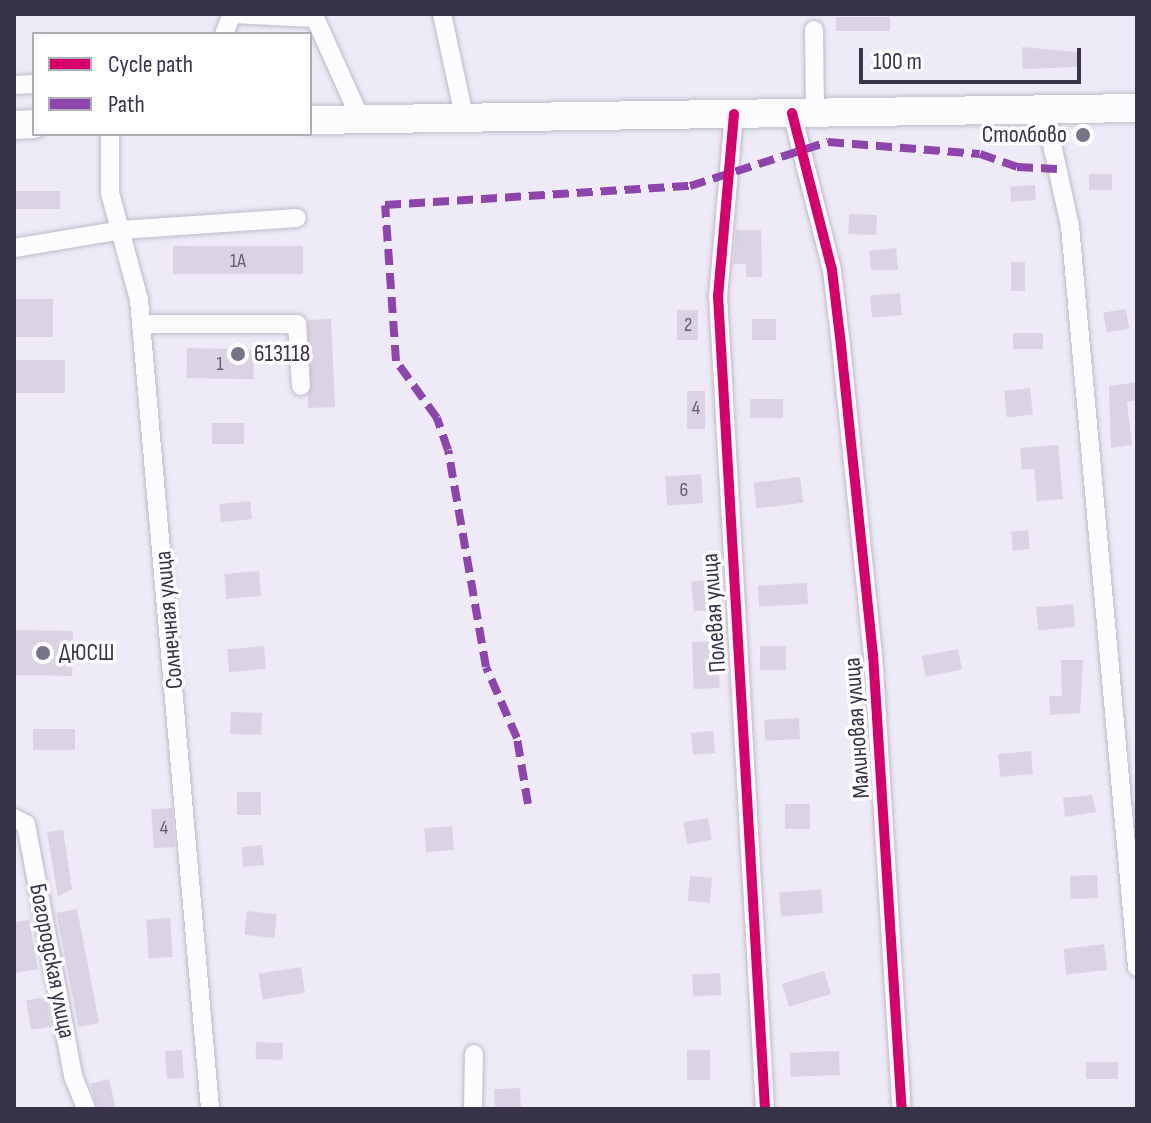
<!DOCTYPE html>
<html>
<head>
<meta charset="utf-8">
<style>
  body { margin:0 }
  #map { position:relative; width:1151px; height:1123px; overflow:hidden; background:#eeeaf7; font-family:"Sofia Sans Condensed",sans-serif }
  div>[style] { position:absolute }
  .building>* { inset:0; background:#dbd3e3; transform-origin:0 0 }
  .roads { filter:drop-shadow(0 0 2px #bebac9) drop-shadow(0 0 2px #bebac9) }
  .minor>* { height:18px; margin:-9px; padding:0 9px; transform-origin:9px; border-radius:9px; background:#fcfcfe }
  .highway>* { height:28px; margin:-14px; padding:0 14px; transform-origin:14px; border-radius:14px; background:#fcfcfe }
  .quiet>* { height:8px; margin-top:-4px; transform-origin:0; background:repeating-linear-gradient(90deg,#8e44ad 0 16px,transparent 0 24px) }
  .cycleway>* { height:10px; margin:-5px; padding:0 5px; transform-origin:5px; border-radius:5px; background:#d6006c }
  .dots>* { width:22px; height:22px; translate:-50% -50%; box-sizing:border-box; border:4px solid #fff; border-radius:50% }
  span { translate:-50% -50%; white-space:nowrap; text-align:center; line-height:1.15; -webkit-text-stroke:7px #fff; paint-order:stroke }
  .number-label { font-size:20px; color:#635d71 }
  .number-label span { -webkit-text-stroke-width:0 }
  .poi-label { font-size:24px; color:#393349 }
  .right { translate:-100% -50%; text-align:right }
  .left { translate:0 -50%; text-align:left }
  .street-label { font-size:24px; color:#393349 }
  .frame { position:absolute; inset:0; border:16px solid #393349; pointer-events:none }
  .legend { position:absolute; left:32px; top:32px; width:280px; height:104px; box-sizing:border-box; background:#fff; border:2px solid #b0adb6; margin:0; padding:10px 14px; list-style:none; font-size:24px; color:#393349 }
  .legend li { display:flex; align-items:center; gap:16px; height:40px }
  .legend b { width:40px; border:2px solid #b0adb6 }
  .scale { position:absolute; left:859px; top:48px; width:222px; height:36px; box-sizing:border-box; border:4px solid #393349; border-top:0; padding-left:10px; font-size:24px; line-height:28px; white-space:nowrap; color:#393349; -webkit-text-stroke:6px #fff; paint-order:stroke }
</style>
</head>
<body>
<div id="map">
  <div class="building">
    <i style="left:836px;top:17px;width:54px;height:14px"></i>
    <i style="clip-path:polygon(1022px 47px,1078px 52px,1078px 67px,1023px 69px)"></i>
    <i style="left:1089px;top:174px;width:23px;height:16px"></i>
    <i style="left:1035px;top:185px;width:15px;height:25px;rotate:86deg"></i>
    <i style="left:60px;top:191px;width:18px;height:46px;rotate:90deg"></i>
    <i style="left:849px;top:214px;width:28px;height:20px;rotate:2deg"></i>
    <i style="clip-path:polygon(736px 230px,761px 230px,762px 277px,746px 277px,746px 264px,733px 264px)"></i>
    <i style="left:173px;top:246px;width:130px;height:28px"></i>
    <i style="clip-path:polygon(896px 248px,898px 270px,871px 270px,869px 251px)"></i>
    <i style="left:1011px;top:262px;width:14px;height:29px"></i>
    <i style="left:900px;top:293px;width:22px;height:30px;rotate:85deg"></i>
    <i style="left:14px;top:299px;width:39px;height:38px"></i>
    <i style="left:1126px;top:309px;width:20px;height:23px;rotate:81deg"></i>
    <i style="left:677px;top:310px;width:21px;height:30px"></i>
    <i style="clip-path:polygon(331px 319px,335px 407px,308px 408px,308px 320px)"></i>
    <i style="left:752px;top:319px;width:24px;height:21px"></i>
    <i style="left:1013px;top:333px;width:30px;height:16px"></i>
    <i style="left:187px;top:348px;width:67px;height:30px;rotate:1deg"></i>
    <i style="left:14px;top:360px;width:51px;height:33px"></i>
    <i style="clip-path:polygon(1137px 382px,1137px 400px,1127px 402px,1132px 445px,1111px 448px,1109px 386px)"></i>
    <i style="left:1030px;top:388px;width:27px;height:26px;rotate:84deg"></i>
    <i style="left:687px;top:391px;width:18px;height:38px"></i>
    <i style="left:750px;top:399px;width:33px;height:19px"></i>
    <i style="left:212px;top:423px;width:32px;height:21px"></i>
    <i style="clip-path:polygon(1058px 445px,1063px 499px,1037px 501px,1034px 469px,1022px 470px,1020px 448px)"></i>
    <i style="left:701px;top:474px;width:29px;height:36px;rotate:86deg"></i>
    <i style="left:800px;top:477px;width:26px;height:47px;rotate:83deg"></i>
    <i style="left:250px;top:501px;width:18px;height:31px;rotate:84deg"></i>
    <i style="left:1028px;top:530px;width:19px;height:17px;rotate:84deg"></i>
    <i style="left:259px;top:571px;width:25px;height:35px;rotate:85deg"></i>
    <i style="left:708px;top:580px;width:30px;height:17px;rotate:84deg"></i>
    <i style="left:807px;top:583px;width:21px;height:49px;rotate:87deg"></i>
    <i style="left:1073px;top:604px;width:23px;height:37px;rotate:85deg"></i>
    <i style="left:14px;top:630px;width:59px;height:45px;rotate:1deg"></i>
    <i style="left:718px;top:641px;width:47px;height:26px;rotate:88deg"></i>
    <i style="left:264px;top:646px;width:23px;height:37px;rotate:85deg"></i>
    <i style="left:760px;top:646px;width:26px;height:24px"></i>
    <i style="left:958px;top:649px;width:21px;height:37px;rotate:79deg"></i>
    <i style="clip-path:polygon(1061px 660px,1083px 660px,1080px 713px,1050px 715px,1049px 696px,1062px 696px)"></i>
    <i style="left:231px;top:712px;width:31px;height:22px;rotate:2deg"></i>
    <i style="left:799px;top:718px;width:21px;height:35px;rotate:87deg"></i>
    <i style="left:33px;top:729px;width:42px;height:21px"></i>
    <i style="left:713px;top:731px;width:22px;height:22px;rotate:85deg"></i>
    <i style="left:1031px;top:751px;width:23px;height:33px;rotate:85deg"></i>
    <i style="left:237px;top:792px;width:24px;height:23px"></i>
    <i style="clip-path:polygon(1092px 795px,1096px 812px,1065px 817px,1063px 798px)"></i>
    <i style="left:785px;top:804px;width:25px;height:25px"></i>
    <i style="left:172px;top:808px;width:39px;height:21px;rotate:86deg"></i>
    <i style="left:708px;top:818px;width:22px;height:25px;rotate:80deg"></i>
    <i style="left:452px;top:826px;width:24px;height:28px;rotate:85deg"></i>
    <i style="clip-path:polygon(63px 830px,72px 889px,58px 897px,47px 832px)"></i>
    <i style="left:262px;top:845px;width:20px;height:21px;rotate:84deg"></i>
    <i style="left:1097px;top:875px;width:23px;height:27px;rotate:88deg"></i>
    <i style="left:690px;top:876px;width:22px;height:25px;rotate:5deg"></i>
    <i style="left:821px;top:889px;width:24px;height:42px;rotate:85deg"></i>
    <i style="left:77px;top:909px;width:116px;height:21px;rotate:79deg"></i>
    <i style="left:247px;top:911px;width:30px;height:24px;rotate:6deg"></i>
    <i style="left:170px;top:918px;width:39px;height:24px;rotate:86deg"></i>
    <i style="clip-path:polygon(29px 920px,38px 969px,15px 973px,14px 922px)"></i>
    <i style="left:1104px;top:944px;width:26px;height:41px;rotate:83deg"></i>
    <i style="left:301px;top:967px;width:26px;height:43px;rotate:81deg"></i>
    <i style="left:824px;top:971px;width:24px;height:44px;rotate:73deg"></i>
    <i style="left:720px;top:973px;width:22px;height:28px;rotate:87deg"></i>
    <i style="left:46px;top:997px;width:30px;height:20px;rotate:81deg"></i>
    <i style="left:256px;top:1042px;width:27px;height:17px;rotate:2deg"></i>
    <i style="left:182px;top:1050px;width:28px;height:17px;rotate:86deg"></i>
    <i style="left:687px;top:1050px;width:23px;height:30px"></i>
    <i style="left:839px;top:1051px;width:24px;height:49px;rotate:88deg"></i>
    <i style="left:1086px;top:1062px;width:32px;height:17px"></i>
    <i style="clip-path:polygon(109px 1079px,116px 1109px,98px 1109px,90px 1084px)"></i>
    <i style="left:520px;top:1088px;width:21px;height:26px;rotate:87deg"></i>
  </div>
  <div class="roads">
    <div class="minor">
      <i style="left:442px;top:14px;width:104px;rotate:77.8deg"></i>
      <i style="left:814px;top:30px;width:83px;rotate:89.3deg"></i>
      <i style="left:224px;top:34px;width:22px;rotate:-68deg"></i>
      <i style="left:232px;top:14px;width:83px;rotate:2.8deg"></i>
      <i style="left:315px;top:18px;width:112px;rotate:65.7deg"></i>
      <i style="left:14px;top:85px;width:20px;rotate:-3deg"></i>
      <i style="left:1044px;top:108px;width:121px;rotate:77.6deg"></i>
      <i style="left:1070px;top:226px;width:744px;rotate:84.83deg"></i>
      <i style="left:792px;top:113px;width:162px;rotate:75.7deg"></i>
      <i style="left:832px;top:270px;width:77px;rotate:83.2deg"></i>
      <i style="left:841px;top:346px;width:310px;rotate:84.1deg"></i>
      <i style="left:873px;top:654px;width:456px;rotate:86.4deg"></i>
      <i style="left:734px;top:114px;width:183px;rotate:95deg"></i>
      <i style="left:718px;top:296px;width:814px;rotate:86.69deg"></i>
      <i style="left:110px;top:134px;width:59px;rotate:90deg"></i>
      <i style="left:110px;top:193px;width:111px;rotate:74.8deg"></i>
      <i style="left:139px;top:300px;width:812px;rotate:84.98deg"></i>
      <i style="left:14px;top:248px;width:109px;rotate:-9.5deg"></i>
      <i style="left:121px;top:230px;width:176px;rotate:-3.9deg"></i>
      <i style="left:141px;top:324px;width:156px"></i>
      <i style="left:297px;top:324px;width:62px;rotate:86.3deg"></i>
      <i style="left:14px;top:818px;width:13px;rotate:27deg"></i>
      <i style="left:26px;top:824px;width:256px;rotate:79.4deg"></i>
      <i style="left:73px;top:1076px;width:35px;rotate:68deg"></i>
      <i style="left:473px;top:1109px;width:55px;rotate:-89deg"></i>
    </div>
    <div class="highway">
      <i style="left:310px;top:120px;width:827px;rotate:-0.83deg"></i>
      <i style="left:14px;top:125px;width:20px;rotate:-3deg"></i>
    </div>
  </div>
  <div class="quiet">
    <i style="left:528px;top:804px;width:67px;rotate:-99.5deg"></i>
    <i style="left:517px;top:738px;width:77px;rotate:-113.6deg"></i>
    <i style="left:486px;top:667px;width:220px;rotate:-99.9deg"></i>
    <i style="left:448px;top:450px;width:34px;rotate:-109deg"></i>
    <i style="left:437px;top:418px;width:70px;rotate:-125.7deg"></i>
    <i style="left:396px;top:361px;width:156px;rotate:-94deg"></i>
    <i style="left:385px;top:205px;width:306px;rotate:-3.6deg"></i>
    <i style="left:690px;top:186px;width:145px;rotate:-17.7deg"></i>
    <i style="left:828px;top:142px;width:152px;rotate:4.5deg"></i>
    <i style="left:980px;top:154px;width:39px;rotate:19deg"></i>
    <i style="left:1017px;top:167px;width:40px;rotate:2.9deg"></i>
  </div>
  <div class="cycleway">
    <i style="left:792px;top:113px;width:162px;rotate:75.7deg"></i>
    <i style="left:832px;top:270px;width:77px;rotate:83.2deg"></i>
    <i style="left:841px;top:346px;width:310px;rotate:84.1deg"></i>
    <i style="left:873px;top:654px;width:456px;rotate:86.4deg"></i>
    <i style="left:734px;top:114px;width:183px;rotate:95deg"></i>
    <i style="left:718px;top:296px;width:814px;rotate:86.69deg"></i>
  </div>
  <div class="dots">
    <i style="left:1083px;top:135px;background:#787386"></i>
    <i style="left:238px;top:354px;background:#787386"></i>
    <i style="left:43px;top:653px;background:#787386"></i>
  </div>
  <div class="number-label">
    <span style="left:238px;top:261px">1А</span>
    <span style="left:688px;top:325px">2</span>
    <span style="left:220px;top:364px">1</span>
    <span style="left:696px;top:408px">4</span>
    <span style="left:684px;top:490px">6</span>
    <span style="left:164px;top:828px">4</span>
  </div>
  <div class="poi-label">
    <span class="right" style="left:1067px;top:135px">Столбово</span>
    <span class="left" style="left:254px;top:354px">613118</span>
    <span class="left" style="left:59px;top:653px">ДЮСШ</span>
  </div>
  <div class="street-label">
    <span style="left:714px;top:613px;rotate:-94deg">Полевая улица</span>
    <span style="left:169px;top:620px;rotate:-95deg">Солнечная улица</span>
    <span style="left:857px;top:728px;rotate:-94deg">Малиновая улица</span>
    <span style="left:52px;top:961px;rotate:79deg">Богородская улица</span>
  </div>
  <div class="frame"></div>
  <ul class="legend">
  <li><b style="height:10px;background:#d6006c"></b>Cycle path</li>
  <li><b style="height:10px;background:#8e44ad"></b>Path</li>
  </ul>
  <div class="scale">100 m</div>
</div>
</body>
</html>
